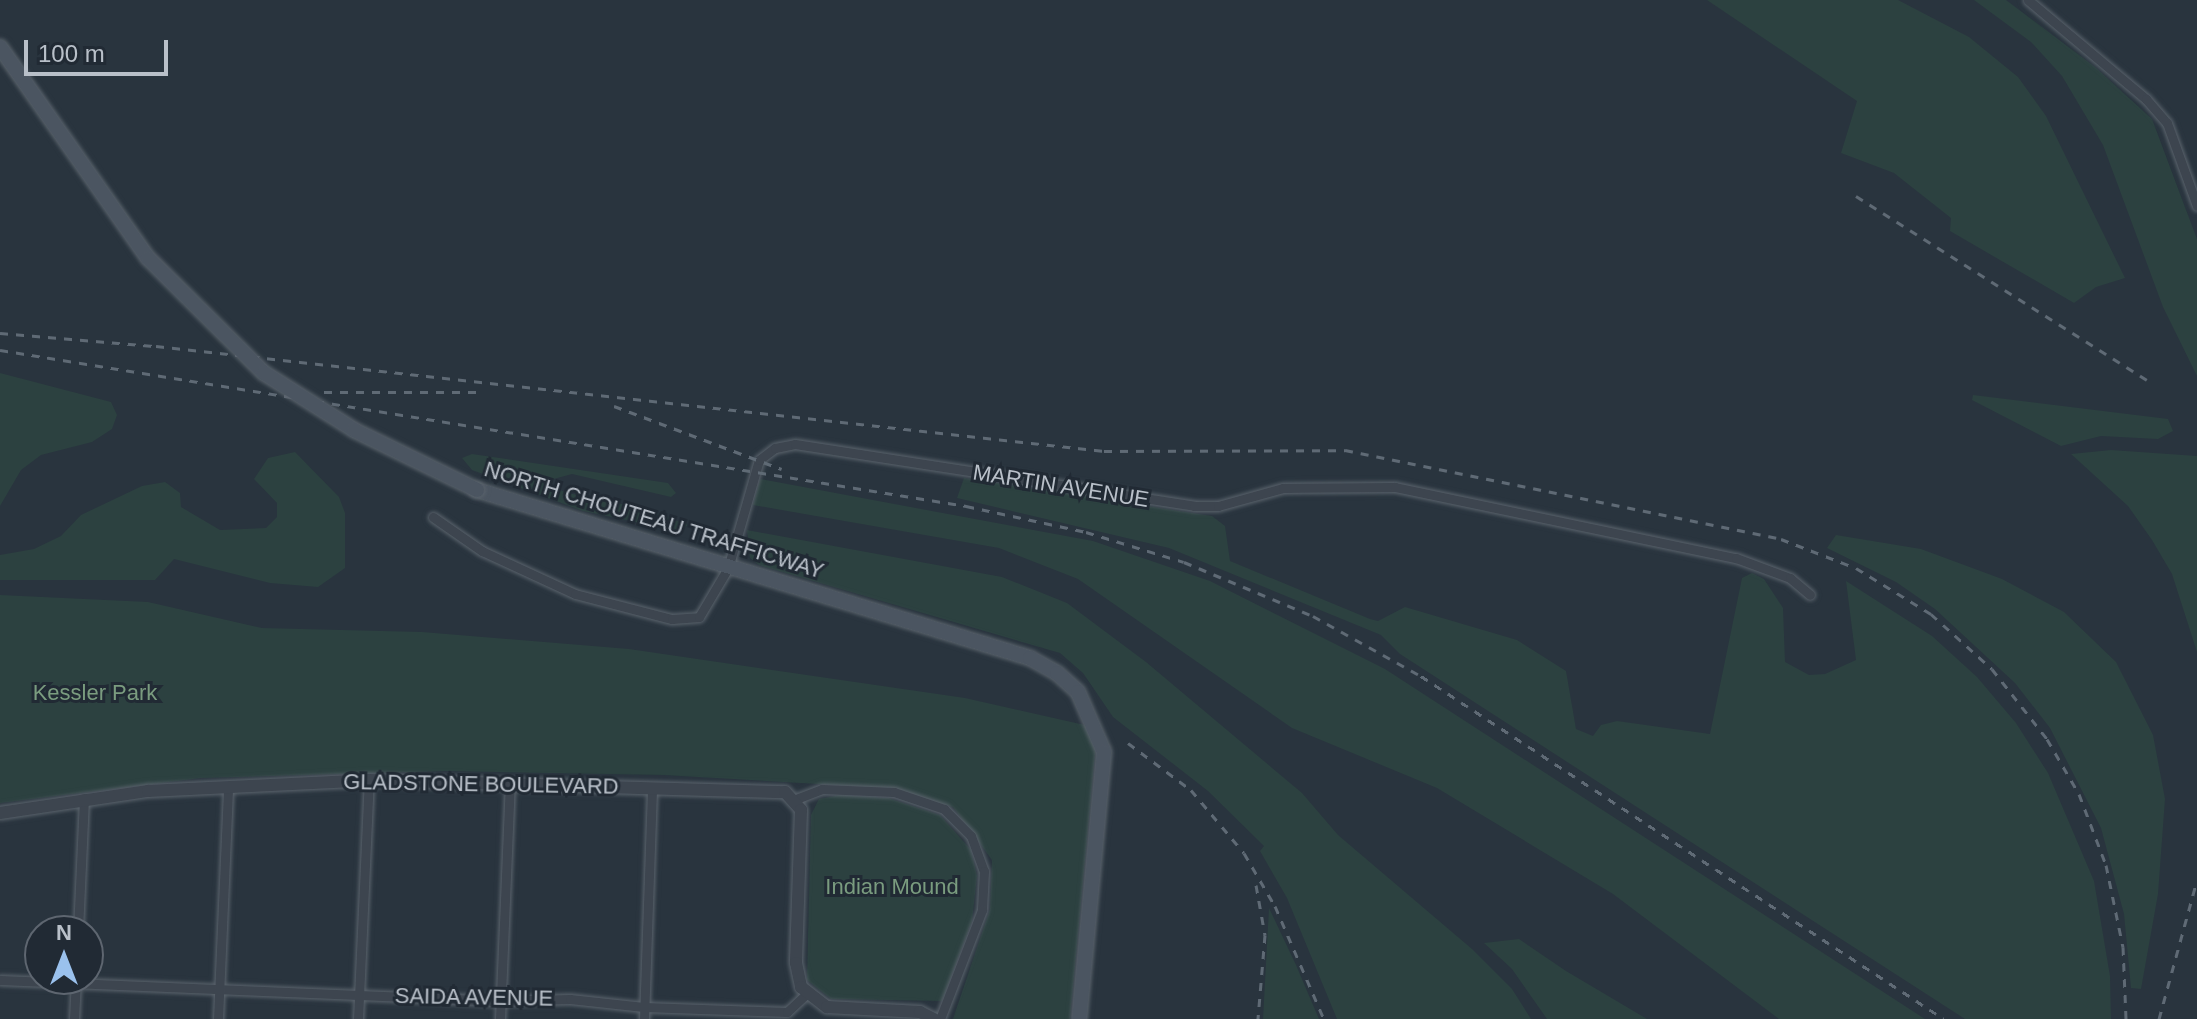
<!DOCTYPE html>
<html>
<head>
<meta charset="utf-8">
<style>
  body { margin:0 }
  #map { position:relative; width:2197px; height:1019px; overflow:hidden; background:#29343e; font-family:Helvetica,sans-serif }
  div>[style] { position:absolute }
  .green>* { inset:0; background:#2c4140 }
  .roads { filter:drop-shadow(0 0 2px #5a636c) drop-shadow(0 0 2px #5a636c) }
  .minor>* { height:9px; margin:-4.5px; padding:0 4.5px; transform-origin:4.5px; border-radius:4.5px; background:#3d454f }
  .tertiary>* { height:12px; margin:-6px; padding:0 6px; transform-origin:6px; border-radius:6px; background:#3d454f }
  .secondary>* { height:14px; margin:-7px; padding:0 7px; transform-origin:7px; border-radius:7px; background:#4b5561 }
  .rail>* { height:3px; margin-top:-1.5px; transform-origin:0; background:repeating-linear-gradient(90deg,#5f6a75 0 8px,transparent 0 16px) }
  .bridges { filter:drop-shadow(0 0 2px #5a636c) drop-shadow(0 0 2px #5a636c) }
  .secondary-bridge>* { height:14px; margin:-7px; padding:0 7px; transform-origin:7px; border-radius:7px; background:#4b5561 }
  span { translate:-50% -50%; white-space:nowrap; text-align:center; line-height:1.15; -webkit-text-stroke:6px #212a34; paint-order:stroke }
  .street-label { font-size:22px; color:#b9c0c9 }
  .park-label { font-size:22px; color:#7a9c7f }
  .north { position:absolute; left:24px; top:915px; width:80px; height:80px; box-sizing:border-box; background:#212a34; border:2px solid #5e6670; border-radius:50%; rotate:0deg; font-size:22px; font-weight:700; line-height:32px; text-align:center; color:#b9c0c9 }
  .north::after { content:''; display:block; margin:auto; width:28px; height:36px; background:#9ac1ed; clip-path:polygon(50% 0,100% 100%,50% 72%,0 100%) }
  .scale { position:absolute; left:24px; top:40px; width:144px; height:36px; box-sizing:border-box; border:4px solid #b9c0c9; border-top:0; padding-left:10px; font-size:24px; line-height:28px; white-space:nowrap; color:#b9c0c9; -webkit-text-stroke:6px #212a34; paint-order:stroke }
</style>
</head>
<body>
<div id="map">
  <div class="green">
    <i style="clip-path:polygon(1707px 0,1898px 0,1969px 37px,2018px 77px,2046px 116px,2125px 278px,2096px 287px,2074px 303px,1950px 231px,1951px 218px,1894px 173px,1841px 153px,1857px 101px)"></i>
    <i style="clip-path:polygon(1974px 0,2006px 0,2095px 67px,2152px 119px,2197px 239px,2197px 376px,2163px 307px,2103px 145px,2062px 76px,2031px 42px)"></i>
    <i style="clip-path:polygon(0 373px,111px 402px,117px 415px,112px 429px,92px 442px,41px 455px,21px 470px,0 506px)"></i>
    <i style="clip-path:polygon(1973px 395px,2168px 419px,2173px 431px,2158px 439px,2101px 436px,2061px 446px,1972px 400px)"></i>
    <i style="clip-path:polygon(2111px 450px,2197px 456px,2197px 652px,2172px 574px,2152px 540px,2128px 506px,2071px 454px)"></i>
    <i style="clip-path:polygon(295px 452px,339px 497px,345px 513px,345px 568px,318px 587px,270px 583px,174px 559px,155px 580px,0 580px,0 555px,34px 549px,61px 536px,81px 515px,142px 486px,165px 482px,180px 493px,181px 507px,220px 530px,266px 528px,277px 517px,277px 503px,254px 479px,268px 458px)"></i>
    <i style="clip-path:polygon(472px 454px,668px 483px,676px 493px,671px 497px,572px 474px,550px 480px,552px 487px,568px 493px,646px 509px,688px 525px,678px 531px,583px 511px,472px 470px,462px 458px)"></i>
    <i style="clip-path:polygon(964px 478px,1212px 516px,1225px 526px,1230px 561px,1370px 619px,1378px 621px,1405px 607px,1517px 640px,1566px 671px,1576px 729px,1593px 736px,1601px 725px,1617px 721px,1710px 734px,1742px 578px,1752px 573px,1764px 579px,1783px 608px,1785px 662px,1809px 675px,1825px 674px,1856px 660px,1846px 581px,1932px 636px,1977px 677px,2016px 723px,2048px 773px,2094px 881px,2110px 976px,2111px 1019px,1965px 1019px,1400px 654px,1381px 635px,1169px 548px,957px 498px)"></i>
    <i style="clip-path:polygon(760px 479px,1093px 541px,1210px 581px,1385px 669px,1925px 1019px,1779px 1019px,1613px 894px,1437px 788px,1292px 728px,1078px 579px,999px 548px,753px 505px)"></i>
    <i style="clip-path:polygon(747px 530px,1002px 577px,1067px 603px,1146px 662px,1302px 793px,1338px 835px,1472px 949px,1512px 989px,1531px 1019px,1337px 1019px,1287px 898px,1260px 851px,1264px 846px,1208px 791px,1113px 717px,1083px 673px,1060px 653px,759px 565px,750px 558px)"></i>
    <i style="clip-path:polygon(1836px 535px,1921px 549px,2002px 579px,2064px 612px,2116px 662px,2153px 735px,2165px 799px,2158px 894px,2141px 989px,2131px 988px,2124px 914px,2101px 828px,2050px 728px,2015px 683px,1935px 609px,1896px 582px,1827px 548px)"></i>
    <i style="clip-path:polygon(0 595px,148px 602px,262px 628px,422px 632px,629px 649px,965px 698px,1089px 726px,1096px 744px,1070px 1019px,953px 1019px,990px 909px,992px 860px,953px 807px,887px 788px,663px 775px,445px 771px,201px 778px,0 803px)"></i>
    <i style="clip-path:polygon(840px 795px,888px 798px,940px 815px,971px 850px,977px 876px,972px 921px,942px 1001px,831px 999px,807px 980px,811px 815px,819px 799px)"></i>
    <i style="clip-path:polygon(1269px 908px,1296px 965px,1319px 1019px,1263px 1019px)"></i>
    <i style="clip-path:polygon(1519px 939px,1566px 971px,1647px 1019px,1547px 1019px,1512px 969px,1484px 943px)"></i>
  </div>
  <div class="roads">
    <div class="minor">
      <i style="left:2028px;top:0;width:154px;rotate:40deg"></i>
      <i style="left:2146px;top:99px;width:32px;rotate:49deg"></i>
      <i style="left:2167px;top:123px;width:88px;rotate:70.1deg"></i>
      <i style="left:433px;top:517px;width:60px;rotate:34.8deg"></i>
      <i style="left:482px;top:551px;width:102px;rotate:24.8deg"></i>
      <i style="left:575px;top:594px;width:100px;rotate:14.5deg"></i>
      <i style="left:672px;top:619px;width:27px;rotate:-4deg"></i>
      <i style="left:699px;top:617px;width:57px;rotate:-59.4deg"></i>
      <i style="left:728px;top:568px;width:112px;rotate:-74deg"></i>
      <i style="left:759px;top:460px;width:20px;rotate:-37deg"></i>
      <i style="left:775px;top:448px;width:20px;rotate:-11deg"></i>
      <i style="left:795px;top:444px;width:404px;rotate:8.8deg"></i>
      <i style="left:1194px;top:506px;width:24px"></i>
      <i style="left:1218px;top:506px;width:67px;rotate:-15.5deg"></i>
      <i style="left:1283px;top:488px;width:112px;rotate:-0.5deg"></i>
      <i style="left:1395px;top:487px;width:348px;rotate:11.8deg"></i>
      <i style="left:1736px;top:558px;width:58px;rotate:20.3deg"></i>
      <i style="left:1790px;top:578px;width:26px;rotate:40deg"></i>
      <i style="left:796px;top:799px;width:28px;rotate:-21deg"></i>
      <i style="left:822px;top:789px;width:72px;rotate:2.4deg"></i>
      <i style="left:894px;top:792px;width:53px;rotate:18.8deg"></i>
      <i style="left:944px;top:809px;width:38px;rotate:45deg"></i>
      <i style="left:971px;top:836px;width:37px;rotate:70deg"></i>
      <i style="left:984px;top:871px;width:39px;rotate:93deg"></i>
      <i style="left:982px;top:910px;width:117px;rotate:111.1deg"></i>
      <i style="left:78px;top:931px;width:133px;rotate:-87.4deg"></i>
      <i style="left:0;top:980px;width:491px;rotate:2.4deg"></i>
      <i style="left:491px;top:1001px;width:79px;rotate:-1.5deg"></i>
      <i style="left:570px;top:999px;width:74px;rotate:6.2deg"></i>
      <i style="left:644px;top:1007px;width:143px;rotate:2deg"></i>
      <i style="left:787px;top:1012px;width:26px;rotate:-43deg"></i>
      <i style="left:74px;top:1019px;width:40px;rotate:-87.1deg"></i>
      <i style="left:218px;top:1019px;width:233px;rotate:-87.5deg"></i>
      <i style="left:358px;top:1019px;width:239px;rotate:-87.4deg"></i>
      <i style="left:500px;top:1019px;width:237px;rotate:-87.6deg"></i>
      <i style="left:644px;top:1019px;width:232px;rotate:-88deg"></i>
    </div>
    <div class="tertiary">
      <i style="left:0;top:813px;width:150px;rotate:-8.5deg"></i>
      <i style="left:148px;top:791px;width:221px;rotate:-2.8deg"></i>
      <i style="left:369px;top:780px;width:416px;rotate:1.7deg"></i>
      <i style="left:785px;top:792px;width:24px;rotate:48deg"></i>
      <i style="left:801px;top:810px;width:153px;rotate:91.9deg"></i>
      <i style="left:796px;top:963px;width:25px;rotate:78deg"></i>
      <i style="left:801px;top:987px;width:33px;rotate:38deg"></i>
      <i style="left:827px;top:1007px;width:93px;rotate:3.1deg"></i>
      <i style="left:920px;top:1012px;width:16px;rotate:27deg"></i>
    </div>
    <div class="secondary">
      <i style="left:477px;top:490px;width:578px;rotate:16.9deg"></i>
      <i style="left:1030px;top:658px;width:31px;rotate:29deg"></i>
      <i style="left:1057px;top:673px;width:28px;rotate:42deg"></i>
      <i style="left:1078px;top:692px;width:65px;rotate:66.6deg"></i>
      <i style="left:1104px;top:752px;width:268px;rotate:95.3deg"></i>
    </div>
  </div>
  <div class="rail">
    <i style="left:1856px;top:196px;width:348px;rotate:32.3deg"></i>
    <i style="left:0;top:333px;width:157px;rotate:4.8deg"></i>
    <i style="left:156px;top:346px;width:954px;rotate:6.32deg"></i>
    <i style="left:1104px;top:451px;width:241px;rotate:-0.2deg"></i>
    <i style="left:1345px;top:450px;width:445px;rotate:11.5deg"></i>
    <i style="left:1781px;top:539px;width:80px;rotate:21.1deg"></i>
    <i style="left:1856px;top:568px;width:88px;rotate:31.5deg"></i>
    <i style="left:1931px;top:614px;width:82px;rotate:42deg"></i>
    <i style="left:1992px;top:669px;width:89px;rotate:51.8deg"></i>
    <i style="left:2047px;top:739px;width:64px;rotate:59.8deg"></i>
    <i style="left:2079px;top:794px;width:76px;rotate:69.2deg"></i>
    <i style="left:2106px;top:865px;width:84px;rotate:78.3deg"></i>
    <i style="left:2123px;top:947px;width:72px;rotate:87.6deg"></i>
    <i style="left:0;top:350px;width:979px;rotate:9.17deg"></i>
    <i style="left:966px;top:506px;width:123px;rotate:12.2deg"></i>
    <i style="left:1086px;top:532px;width:102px;rotate:17deg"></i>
    <i style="left:1184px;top:562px;width:140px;rotate:22.7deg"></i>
    <i style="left:1313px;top:616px;width:124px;rotate:29.1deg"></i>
    <i style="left:1421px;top:676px;width:625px;rotate:33.26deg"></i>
    <i style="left:324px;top:392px;width:156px"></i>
    <i style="left:614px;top:406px;width:179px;rotate:20.6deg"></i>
    <i style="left:1128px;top:743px;width:79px;rotate:36.7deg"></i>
    <i style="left:1191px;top:790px;width:82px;rotate:49.9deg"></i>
    <i style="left:1244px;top:853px;width:61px;rotate:59.7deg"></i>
    <i style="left:1275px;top:906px;width:123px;rotate:66.6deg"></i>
    <i style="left:1256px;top:885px;width:51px;rotate:79.8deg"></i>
    <i style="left:1265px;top:935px;width:84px;rotate:94.8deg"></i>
    <i style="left:2159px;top:1019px;width:144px;rotate:-74.7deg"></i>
  </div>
  <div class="bridges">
    <div class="secondary-bridge">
      <i style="left:0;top:47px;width:258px;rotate:55deg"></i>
      <i style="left:148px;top:258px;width:163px;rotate:44.8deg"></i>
      <i style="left:264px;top:373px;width:107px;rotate:32.3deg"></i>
      <i style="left:354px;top:430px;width:137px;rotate:26deg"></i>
    </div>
  </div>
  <div class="street-label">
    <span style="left:1061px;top:486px;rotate:9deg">MARTIN AVENUE</span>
    <span style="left:654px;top:520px;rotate:17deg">NORTH CHOUTEAU TRAFFICWAY</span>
    <span style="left:481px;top:784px;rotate:1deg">GLADSTONE BOULEVARD</span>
    <span style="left:474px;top:997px;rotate:1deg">SAIDA AVENUE</span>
  </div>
  <div class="park-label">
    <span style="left:95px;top:693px">Kessler Park</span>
    <span style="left:892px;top:887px">Indian Mound</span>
  </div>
  <div class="north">N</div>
  <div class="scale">100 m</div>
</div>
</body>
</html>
